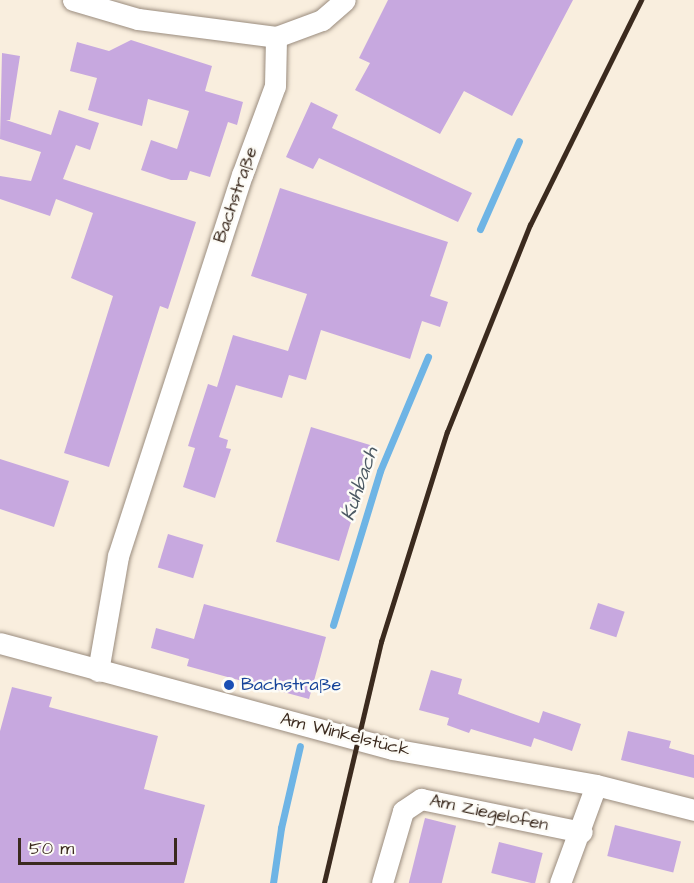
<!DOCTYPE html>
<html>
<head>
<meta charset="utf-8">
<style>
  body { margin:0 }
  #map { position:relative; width:694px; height:883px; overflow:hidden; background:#f9eede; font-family:"Architects Daughter",sans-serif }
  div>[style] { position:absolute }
  .stream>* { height:7px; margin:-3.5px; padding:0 3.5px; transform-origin:3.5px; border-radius:3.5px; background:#6eb4e5 }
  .building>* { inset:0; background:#c7a8df; transform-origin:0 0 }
  .roads { filter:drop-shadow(0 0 2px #9a8c7e) drop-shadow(0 0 2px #9a8c7e) }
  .street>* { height:21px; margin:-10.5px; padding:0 10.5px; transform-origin:10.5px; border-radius:10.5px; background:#fff }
  .rail>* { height:4.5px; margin:-2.25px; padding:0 2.25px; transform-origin:2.25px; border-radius:2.25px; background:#3b2a1e }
  .dots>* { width:16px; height:16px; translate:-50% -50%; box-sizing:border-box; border:3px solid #fdfcf7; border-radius:50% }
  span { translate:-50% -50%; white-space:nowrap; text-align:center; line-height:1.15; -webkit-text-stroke:5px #fdfcf7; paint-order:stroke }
  .street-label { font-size:18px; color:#3b2a1e }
  .transit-label { font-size:18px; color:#164399 }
  .left { translate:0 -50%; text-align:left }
  .water-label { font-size:20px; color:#4d5a64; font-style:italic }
  .scale { position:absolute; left:18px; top:838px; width:159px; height:27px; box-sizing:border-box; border:3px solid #3b2a1e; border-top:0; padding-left:8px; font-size:18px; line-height:21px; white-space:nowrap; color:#3b2a1e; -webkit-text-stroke:4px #fdfcf7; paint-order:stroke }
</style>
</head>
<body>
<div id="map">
  <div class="stream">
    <i style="left:480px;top:229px;width:96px;rotate:-66.1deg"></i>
    <i style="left:333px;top:625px;width:161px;rotate:-73deg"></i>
    <i style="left:380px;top:471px;width:124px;rotate:-67.2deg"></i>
    <i style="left:273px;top:883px;width:56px;rotate:-81.7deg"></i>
    <i style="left:281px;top:828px;width:84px;rotate:-77deg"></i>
  </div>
  <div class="building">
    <i style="clip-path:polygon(388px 0,573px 0,512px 116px,464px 91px,440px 134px,355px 90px,370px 63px,359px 58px)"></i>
    <i style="clip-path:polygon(131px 40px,212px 66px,205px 91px,243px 102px,237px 125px,228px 122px,210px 177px,190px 171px,187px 180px,171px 180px,141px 170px,151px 140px,177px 149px,189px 111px,148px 99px,142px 126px,88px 110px,97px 78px,70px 71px,77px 42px,109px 51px)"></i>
    <i style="clip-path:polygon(2px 53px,20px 56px,10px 120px,6px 120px,51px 135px,59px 110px,99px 123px,90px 150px,76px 145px,63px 179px,196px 222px,168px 309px,160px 306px,109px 467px,64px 453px,113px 296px,71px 278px,93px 213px,56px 199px,50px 216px,0 199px,0 176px,31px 181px,41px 152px,0 139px)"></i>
    <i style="clip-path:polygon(311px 102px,338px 115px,332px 128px,472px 193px,458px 222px,319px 158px,313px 169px,286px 157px)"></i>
    <i style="clip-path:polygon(280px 188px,448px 242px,430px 296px,448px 302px,440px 327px,422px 321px,410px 359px,321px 330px,306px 380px,289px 375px,282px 398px,236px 385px,219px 437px,228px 440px,226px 448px,231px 449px,215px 498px,183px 487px,195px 448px,188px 446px,208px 384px,217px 387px,233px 335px,288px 351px,307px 294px,251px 276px)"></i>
    <i style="left:311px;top:427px;width:66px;height:120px;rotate:17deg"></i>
    <i style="clip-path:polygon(0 459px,69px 481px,54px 527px,0 509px)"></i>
    <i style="left:168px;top:534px;width:37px;height:35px;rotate:17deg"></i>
    <i style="left:598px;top:603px;width:28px;height:27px;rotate:18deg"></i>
    <i style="clip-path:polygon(204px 604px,326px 637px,309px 699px,187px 666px,189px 659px,151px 648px,156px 628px,194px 639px)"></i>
    <i style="clip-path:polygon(431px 670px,462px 679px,458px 694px,539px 723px,543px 711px,581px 724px,572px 751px,534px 738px,531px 747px,471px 729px,469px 733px,447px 725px,449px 718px,419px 710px)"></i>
    <i style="clip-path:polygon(12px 687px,52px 697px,49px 707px,158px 736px,144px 789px,205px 805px,184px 883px,0 883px,0 731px)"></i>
    <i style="clip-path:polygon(628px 731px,671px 741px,669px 748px,694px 755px,694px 778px,621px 760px)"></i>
    <i style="left:425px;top:818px;width:32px;height:67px;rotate:14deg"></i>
    <i style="left:615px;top:825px;width:68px;height:32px;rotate:14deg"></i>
    <i style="left:499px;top:842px;width:45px;height:32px;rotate:14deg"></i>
  </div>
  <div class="roads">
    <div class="street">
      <i style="left:73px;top:0;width:68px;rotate:16.3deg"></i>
      <i style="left:138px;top:19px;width:139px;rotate:7.4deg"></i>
      <i style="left:276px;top:37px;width:49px;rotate:-20.3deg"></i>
      <i style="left:322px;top:20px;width:30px;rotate:-41deg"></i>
      <i style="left:0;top:643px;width:406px;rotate:15.1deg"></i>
      <i style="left:392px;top:749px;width:207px;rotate:10deg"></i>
      <i style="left:596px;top:785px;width:101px;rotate:14.3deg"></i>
      <i style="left:98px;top:671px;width:117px;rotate:-80.1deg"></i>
      <i style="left:118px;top:556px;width:401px;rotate:-72deg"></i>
      <i style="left:242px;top:175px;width:95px;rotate:-69.7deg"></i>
      <i style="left:275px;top:86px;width:49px;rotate:-88.8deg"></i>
      <i style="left:382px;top:883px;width:75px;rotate:-73.7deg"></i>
      <i style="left:403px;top:811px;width:22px;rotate:-34deg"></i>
      <i style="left:421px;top:799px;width:164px;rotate:11.6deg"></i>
      <i style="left:560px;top:883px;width:104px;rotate:-69.8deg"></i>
    </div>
  </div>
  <div class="rail">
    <i style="left:324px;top:883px;width:248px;rotate:-76.7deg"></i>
    <i style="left:381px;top:642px;width:220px;rotate:-72.6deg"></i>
    <i style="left:447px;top:432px;width:223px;rotate:-68.2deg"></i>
    <i style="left:530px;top:225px;width:251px;rotate:-63.7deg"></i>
  </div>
  <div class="dots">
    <i style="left:229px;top:685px;background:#1a4fb4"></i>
  </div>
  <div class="street-label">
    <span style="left:236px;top:195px;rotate:-71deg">Bachstraße</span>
    <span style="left:345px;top:735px;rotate:14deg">Am Winkelstück</span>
    <span style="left:489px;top:813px;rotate:12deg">Am Ziegelofen</span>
  </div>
  <div class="transit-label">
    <span class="left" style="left:241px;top:685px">Bachstraße</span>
  </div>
  <div class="water-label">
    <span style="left:360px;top:484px;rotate:-71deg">Kuhbach</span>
  </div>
  <div class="scale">50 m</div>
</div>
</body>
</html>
